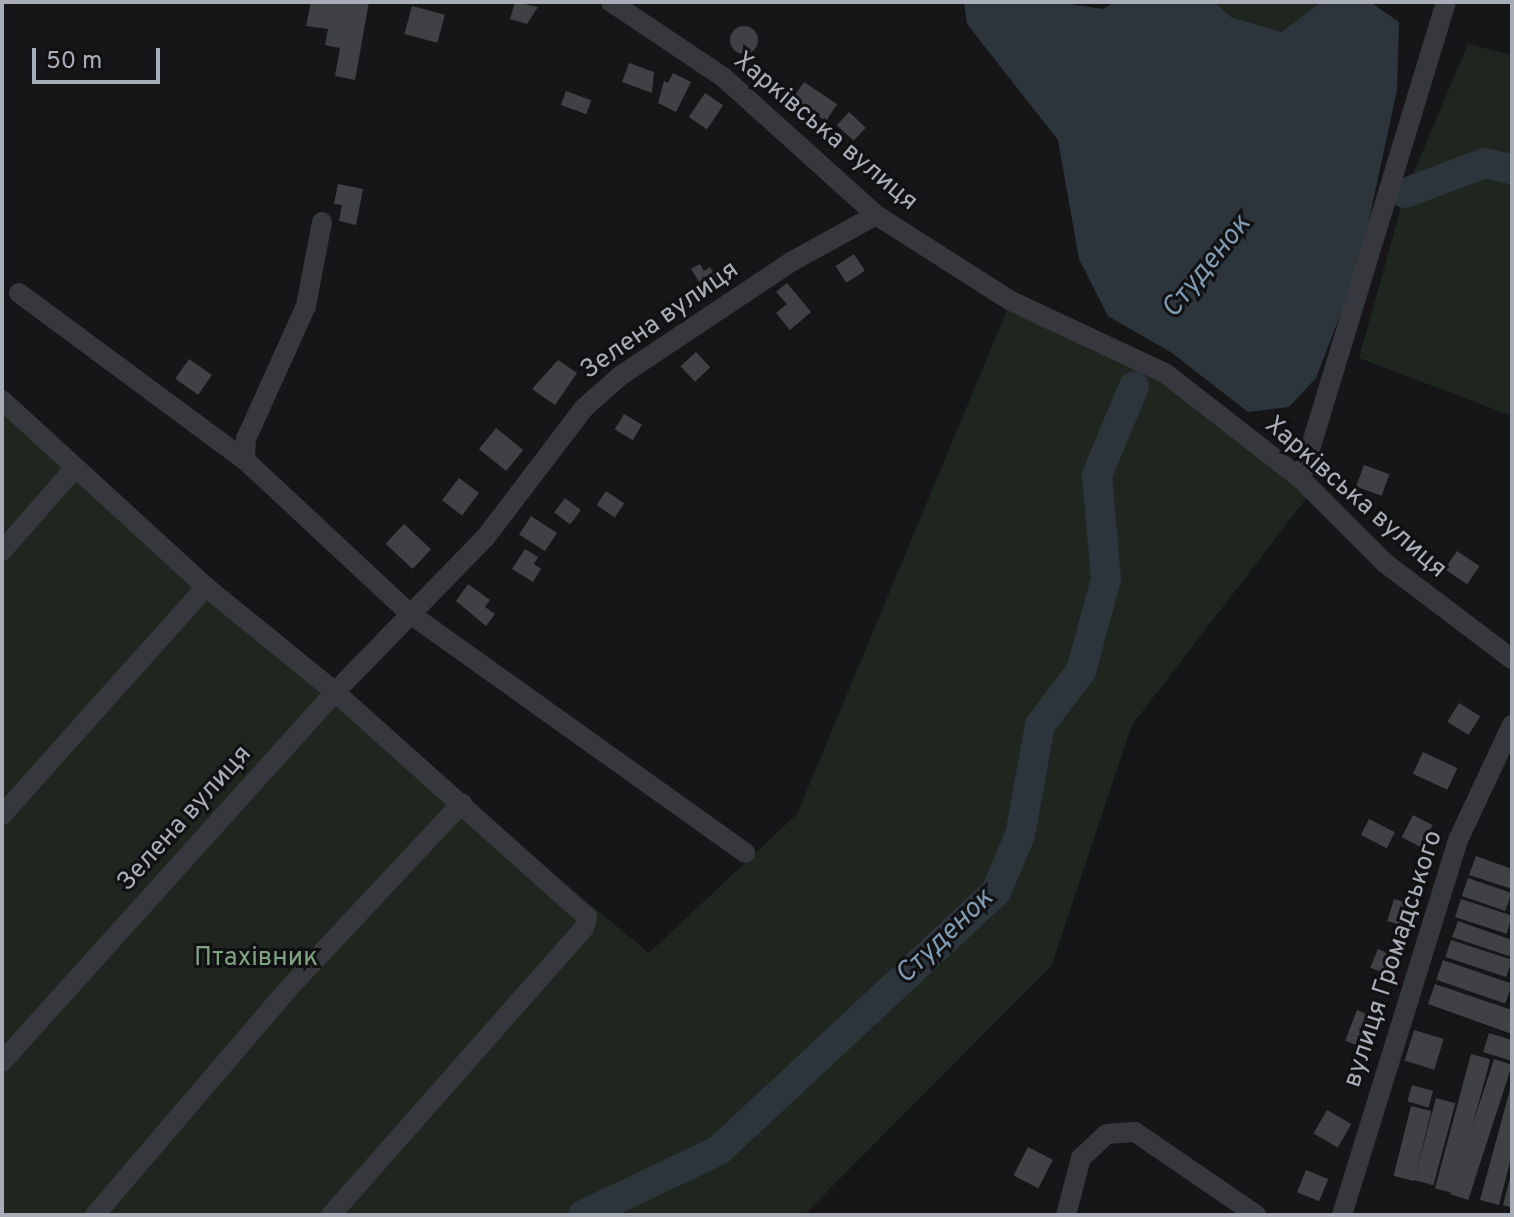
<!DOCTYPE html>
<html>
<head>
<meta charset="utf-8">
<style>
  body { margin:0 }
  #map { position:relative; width:1514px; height:1217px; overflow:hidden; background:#161618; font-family:Overpass,sans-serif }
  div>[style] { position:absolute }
  .green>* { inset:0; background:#1e261f }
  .water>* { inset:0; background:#2c353c }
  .river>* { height:30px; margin:-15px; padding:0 15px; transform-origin:15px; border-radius:15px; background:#2c353c }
  .building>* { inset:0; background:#404145; transform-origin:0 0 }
  .round { border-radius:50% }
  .minor>* { height:20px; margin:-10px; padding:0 10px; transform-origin:10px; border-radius:10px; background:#37383d }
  span { translate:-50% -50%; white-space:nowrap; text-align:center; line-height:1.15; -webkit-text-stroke:6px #111113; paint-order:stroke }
  .street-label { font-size:26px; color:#a8adb8 }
  .park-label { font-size:26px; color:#7fa381 }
  .water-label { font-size:28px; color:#7f9bb3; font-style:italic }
  .frame { position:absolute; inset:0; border:4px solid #a8adb8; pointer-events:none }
  .scale { position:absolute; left:32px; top:48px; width:128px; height:36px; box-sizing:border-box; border:4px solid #a8adb8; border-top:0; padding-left:10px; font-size:24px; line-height:28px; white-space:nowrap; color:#a8adb8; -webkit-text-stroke:6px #111113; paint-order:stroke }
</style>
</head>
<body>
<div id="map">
  <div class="green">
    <i style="clip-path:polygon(1214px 2px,1321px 2px,1283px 32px,1231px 17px)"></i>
    <i style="clip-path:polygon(1468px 44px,1512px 55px,1512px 416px,1359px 358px,1405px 193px)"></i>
    <i style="clip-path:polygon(1011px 301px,1165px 373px,1312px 491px,1132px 725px,1052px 965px,804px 1215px,2px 1215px,2px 400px,223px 600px,649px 953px,797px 814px)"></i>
  </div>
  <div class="water">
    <i style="clip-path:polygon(964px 2px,1055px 2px,1103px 9px,1115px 2px,1214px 2px,1231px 17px,1282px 32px,1321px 2px,1370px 2px,1399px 22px,1397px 90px,1359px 266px,1316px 378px,1289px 407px,1248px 412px,1172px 353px,1108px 316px,1079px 259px,1058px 140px,967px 24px)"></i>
  </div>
  <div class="river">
    <i style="left:1405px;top:193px;width:85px;rotate:-20.6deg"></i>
    <i style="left:1485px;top:163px;width:28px;rotate:13deg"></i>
    <i style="left:583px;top:1215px;width:151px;rotate:-25.5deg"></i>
    <i style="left:719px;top:1150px;width:379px;rotate:-43deg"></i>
    <i style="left:996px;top:892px;width:62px;rotate:-67.2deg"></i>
    <i style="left:1020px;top:835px;width:112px;rotate:-79.7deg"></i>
    <i style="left:1040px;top:725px;width:68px;rotate:-52.8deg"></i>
    <i style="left:1081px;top:671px;width:95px;rotate:-74.8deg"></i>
    <i style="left:1106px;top:579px;width:104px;rotate:-94.9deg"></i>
    <i style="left:1097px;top:475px;width:96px;rotate:-67.4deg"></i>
  </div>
  <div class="building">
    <i style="clip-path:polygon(311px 2px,369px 2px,355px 80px,335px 76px,340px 48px,325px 45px,328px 29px,306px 26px)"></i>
    <i style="clip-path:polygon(515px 2px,538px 7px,527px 24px,510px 19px)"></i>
    <i style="left:412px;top:6px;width:34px;height:29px;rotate:15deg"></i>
    <i class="round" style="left:730px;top:26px;width:28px;height:28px"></i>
    <i style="clip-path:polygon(629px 63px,654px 72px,652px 93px,622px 82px)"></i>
    <i style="clip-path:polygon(673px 73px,691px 82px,676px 112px,658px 103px,664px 81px,668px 83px)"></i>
    <i style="left:804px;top:82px;width:40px;height:20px;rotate:34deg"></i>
    <i style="left:566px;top:91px;width:27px;height:15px;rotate:20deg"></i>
    <i style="left:705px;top:93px;width:22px;height:29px;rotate:34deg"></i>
    <i style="left:849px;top:112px;width:23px;height:18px;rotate:43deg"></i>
    <i style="clip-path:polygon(338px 184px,363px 189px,356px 225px,339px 221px,342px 205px,334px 204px)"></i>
    <i style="left:854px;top:254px;width:20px;height:22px;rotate:57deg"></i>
    <i style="clip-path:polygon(700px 264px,704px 271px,710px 267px,721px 285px,707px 294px,691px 269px)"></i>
    <i style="clip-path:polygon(787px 283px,811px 312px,790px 330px,776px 313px,787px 304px,776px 292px)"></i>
    <i style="left:696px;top:352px;width:21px;height:21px;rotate:47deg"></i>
    <i style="left:189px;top:359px;width:28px;height:24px;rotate:35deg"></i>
    <i style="clip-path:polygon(558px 360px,577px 373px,555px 405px,532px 389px)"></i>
    <i style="left:624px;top:414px;width:21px;height:18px;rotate:31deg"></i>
    <i style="left:496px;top:428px;width:35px;height:27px;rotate:39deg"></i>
    <i style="left:1364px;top:465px;width:27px;height:23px;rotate:20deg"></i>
    <i style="left:459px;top:478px;width:25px;height:28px;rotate:37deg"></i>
    <i style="left:606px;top:491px;width:22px;height:17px;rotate:34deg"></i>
    <i style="left:565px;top:498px;width:20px;height:18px;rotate:37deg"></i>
    <i style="left:531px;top:516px;width:31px;height:22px;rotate:33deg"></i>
    <i style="left:404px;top:524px;width:37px;height:27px;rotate:43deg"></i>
    <i style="clip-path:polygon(525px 549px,538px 557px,534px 564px,541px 569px,533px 582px,512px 569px)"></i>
    <i style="left:1457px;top:551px;width:27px;height:22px;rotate:34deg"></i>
    <i style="clip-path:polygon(468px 584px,490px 600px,485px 607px,495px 614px,486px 626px,456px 601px)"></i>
    <i style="left:1459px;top:703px;width:25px;height:22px;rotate:32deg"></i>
    <i style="left:1423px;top:752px;width:38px;height:24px;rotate:25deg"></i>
    <i style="left:1413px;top:815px;width:22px;height:25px;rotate:27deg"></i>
    <i style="left:1369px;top:819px;width:29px;height:18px;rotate:27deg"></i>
    <i style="clip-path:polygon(1476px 856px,1512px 869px,1512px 889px,1469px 875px)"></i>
    <i style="left:1468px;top:878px;width:46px;height:19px;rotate:19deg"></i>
    <i style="left:1394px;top:899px;width:24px;height:23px;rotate:17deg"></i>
    <i style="left:1461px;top:899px;width:54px;height:19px;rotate:18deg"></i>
    <i style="clip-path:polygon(1458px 921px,1512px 940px,1512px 957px,1452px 937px)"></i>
    <i style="left:1451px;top:940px;width:64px;height:18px;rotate:18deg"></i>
    <i style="left:1378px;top:949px;width:21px;height:20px;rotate:23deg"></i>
    <i style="left:1443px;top:960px;width:73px;height:21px;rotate:19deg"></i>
    <i style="clip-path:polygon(1435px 984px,1512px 1010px,1512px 1034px,1428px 1004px)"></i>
    <i style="left:1357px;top:1010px;width:22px;height:33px;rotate:21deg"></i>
    <i style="left:1414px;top:1030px;width:31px;height:32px;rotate:17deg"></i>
    <i style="clip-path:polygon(1489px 1033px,1512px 1040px,1512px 1061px,1483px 1052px)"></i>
    <i style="left:1471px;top:1054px;width:20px;height:139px;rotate:15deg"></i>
    <i style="left:1494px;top:1059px;width:19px;height:142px;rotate:18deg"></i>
    <i style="clip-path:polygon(1512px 1082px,1512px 1154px,1499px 1205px,1480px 1200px)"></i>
    <i style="left:1412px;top:1085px;width:22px;height:17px;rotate:16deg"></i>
    <i style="left:1436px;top:1098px;width:20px;height:85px;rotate:15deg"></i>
    <i style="left:1411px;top:1106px;width:21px;height:72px;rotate:14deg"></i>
    <i style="left:1327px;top:1110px;width:28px;height:27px;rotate:30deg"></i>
    <i style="left:1028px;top:1147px;width:28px;height:32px;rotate:27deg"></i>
    <i style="left:1306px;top:1170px;width:24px;height:24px;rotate:22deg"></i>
    <i style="clip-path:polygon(1511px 1174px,1512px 1174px,1512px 1208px,1503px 1205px)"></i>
  </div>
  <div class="minor">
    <i style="left:611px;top:2px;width:135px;rotate:33.8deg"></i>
    <i style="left:723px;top:77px;width:206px;rotate:42deg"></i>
    <i style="left:876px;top:215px;width:160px;rotate:32.5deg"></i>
    <i style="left:1011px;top:301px;width:170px;rotate:25.1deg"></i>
    <i style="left:1165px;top:373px;width:172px;rotate:37.9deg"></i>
    <i style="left:1301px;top:479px;width:119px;rotate:45deg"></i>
    <i style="left:1385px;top:563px;width:159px;rotate:37.1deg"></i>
    <i style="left:322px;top:222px;width:86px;rotate:100.8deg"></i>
    <i style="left:306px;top:306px;width:146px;rotate:114.3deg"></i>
    <i style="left:246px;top:439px;width:21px;rotate:93deg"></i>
    <i style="left:245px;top:460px;width:224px;rotate:43deg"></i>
    <i style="left:409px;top:613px;width:413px;rotate:35.5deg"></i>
    <i style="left:19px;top:293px;width:281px;rotate:36.5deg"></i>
    <i style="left:2px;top:400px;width:277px;rotate:42.5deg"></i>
    <i style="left:206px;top:587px;width:166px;rotate:39.1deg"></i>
    <i style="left:335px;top:692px;width:338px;rotate:41.8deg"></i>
    <i style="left:587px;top:917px;width:11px;rotate:105deg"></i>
    <i style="left:584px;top:928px;width:383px;rotate:131.4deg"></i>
    <i style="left:1301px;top:479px;width:498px;rotate:-73.1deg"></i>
    <i style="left:2px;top:551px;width:111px;rotate:-48.7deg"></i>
    <i style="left:2px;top:815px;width:306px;rotate:-48.2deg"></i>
    <i style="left:2px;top:1062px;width:498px;rotate:-48deg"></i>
    <i style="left:335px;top:692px;width:215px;rotate:-45.8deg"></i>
    <i style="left:485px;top:538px;width:163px;rotate:-52.7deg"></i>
    <i style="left:584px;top:408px;width:48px;rotate:-41.6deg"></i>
    <i style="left:620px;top:376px;width:206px;rotate:-33.7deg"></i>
    <i style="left:791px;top:262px;width:97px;rotate:-28.9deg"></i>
    <i style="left:95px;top:1215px;width:296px;rotate:-49.5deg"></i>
    <i style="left:287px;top:990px;width:256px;rotate:-46.9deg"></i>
    <i style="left:1066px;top:1215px;width:59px;rotate:-75.3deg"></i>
    <i style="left:1081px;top:1158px;width:35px;rotate:-43deg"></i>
    <i style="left:1107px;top:1134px;width:28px;rotate:-4deg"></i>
    <i style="left:1135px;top:1132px;width:147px;rotate:34.4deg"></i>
    <i style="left:1342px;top:1215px;width:395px;rotate:-72.8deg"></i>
    <i style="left:1459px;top:838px;width:125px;rotate:-64.9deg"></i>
  </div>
  <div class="street-label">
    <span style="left:825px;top:132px;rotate:40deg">Харківська вулиця</span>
    <span style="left:660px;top:321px;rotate:-35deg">Зелена вулиця</span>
    <span style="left:1355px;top:498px;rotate:41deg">Харківська вулиця</span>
    <span style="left:185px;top:819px;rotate:-48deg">Зелена вулиця</span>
    <span style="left:1394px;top:959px;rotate:-72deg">вулиця Громадського</span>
  </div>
  <div class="park-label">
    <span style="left:256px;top:959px">Птахівник</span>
  </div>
  <div class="water-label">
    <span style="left:1207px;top:267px;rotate:-51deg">Студенок</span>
    <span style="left:945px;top:937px;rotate:-44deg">Студенок</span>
  </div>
  <div class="frame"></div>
  <div class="scale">50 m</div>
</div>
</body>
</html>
